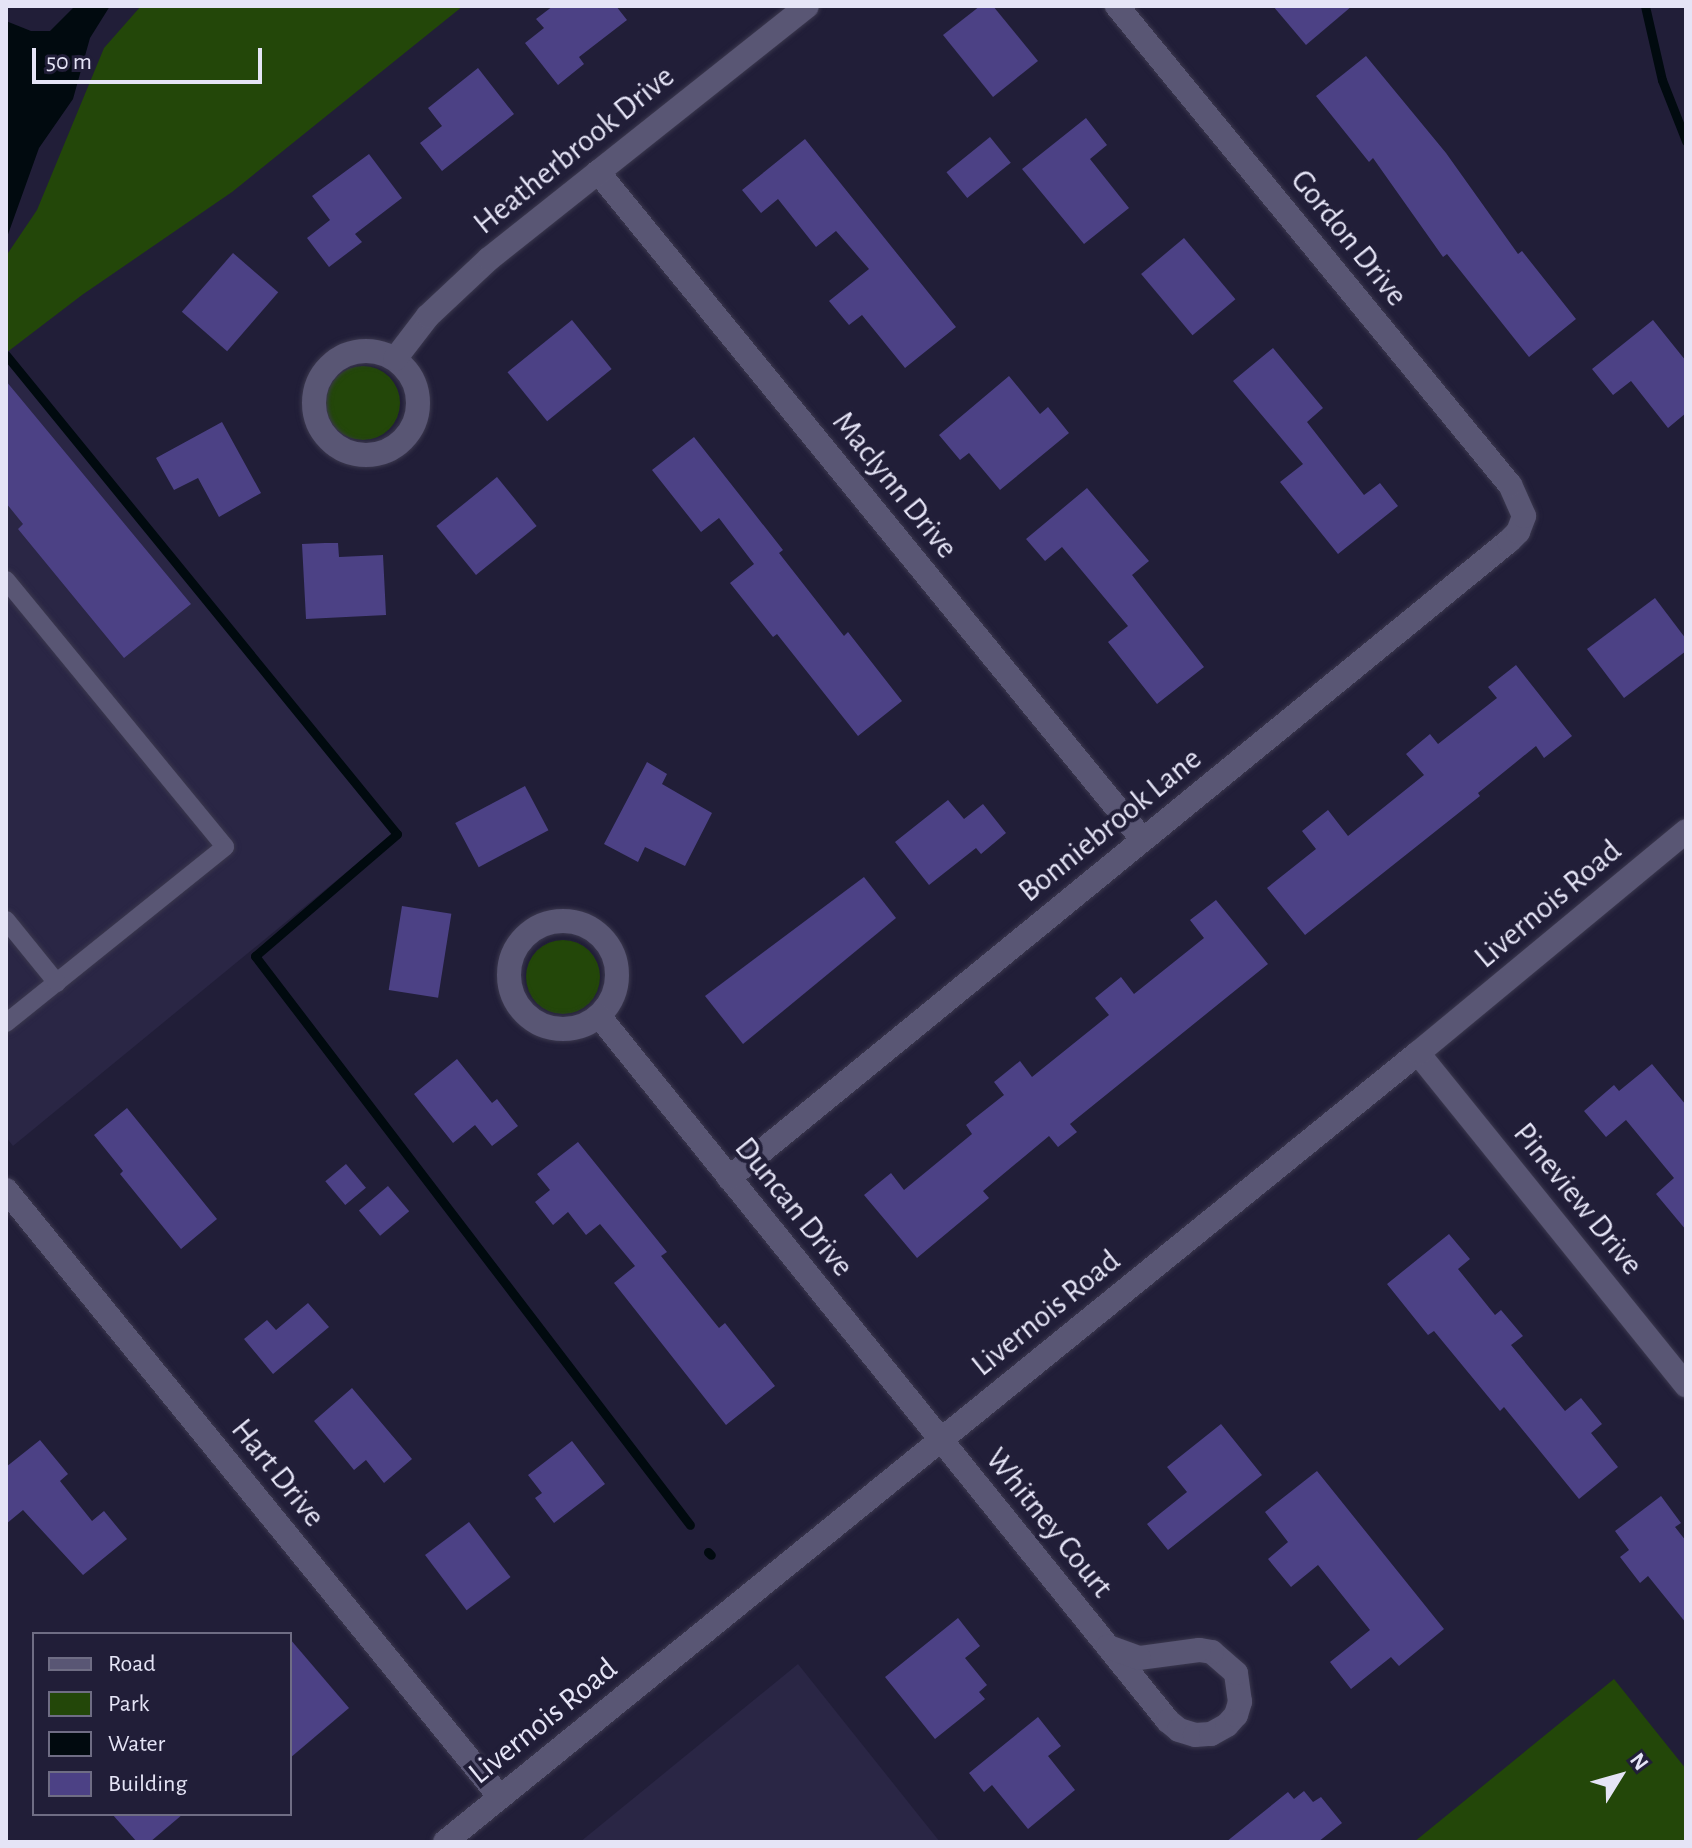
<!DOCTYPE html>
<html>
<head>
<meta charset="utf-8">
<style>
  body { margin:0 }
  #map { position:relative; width:1692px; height:1848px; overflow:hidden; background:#211e38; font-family:"Alegreya Sans",sans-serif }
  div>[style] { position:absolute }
  .built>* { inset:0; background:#2a2645 }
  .green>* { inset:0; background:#234709 }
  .round { border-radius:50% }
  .water>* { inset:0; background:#010a0f }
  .stream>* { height:9px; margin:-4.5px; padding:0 4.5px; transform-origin:4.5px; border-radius:4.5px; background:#010a0f }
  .building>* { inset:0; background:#4c4185; transform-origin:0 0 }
  .roads { filter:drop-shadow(0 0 2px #3b384e) drop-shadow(0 0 2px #3b384e) }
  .lane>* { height:18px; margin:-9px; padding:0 9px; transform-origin:9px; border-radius:9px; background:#595674 }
  .street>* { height:24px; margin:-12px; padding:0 12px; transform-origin:12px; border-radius:12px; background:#595674 }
  .street>.ring { margin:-12px; padding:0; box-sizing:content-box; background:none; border:24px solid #595674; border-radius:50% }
  .secondary>* { height:24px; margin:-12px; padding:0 12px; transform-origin:12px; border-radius:12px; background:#595674 }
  span { translate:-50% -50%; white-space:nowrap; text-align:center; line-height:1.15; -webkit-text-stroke:8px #211e38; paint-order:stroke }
  .street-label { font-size:32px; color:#e5e4f6 }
  .frame { position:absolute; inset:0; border:8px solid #e5e4f6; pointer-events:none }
  .legend { position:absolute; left:32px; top:1632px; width:260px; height:184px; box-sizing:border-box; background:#211e38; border:2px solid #6f6d84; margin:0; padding:10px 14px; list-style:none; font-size:24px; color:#e5e4f6 }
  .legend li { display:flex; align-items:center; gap:16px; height:40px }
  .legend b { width:40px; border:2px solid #6f6d84 }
  .north { position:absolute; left:1580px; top:1736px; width:80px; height:80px; -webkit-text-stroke:6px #211e38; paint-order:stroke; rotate:53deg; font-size:22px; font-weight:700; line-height:32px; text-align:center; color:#e5e4f6 }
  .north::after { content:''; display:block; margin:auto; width:28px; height:36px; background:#e5e4f6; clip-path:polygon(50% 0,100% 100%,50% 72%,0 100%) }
  .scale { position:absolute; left:32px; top:48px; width:230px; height:36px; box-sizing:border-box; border:4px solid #e5e4f6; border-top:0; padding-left:10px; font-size:24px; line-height:28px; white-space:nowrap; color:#e5e4f6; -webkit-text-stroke:6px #211e38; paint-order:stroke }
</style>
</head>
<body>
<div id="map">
  <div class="built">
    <i style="clip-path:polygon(6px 357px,393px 834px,13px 1146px,6px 1137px)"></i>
    <i style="clip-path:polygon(798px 1664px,940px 1842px,580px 1842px)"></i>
  </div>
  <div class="green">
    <i style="clip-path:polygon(141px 6px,463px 6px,232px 192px,82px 295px,6px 353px,6px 256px,37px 210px,104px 48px)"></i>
    <i class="round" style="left:326px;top:366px;width:74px;height:74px"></i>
    <i class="round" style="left:526px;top:940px;width:74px;height:74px"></i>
    <i style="clip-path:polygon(1614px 1679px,1686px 1769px,1686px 1842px,1414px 1842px)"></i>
  </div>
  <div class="water">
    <i style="clip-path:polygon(75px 6px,110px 6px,90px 38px,73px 99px,39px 148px,6px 240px,6px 21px,31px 31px,50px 31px)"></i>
  </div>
  <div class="stream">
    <i style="left:1645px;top:6px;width:76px;rotate:77.1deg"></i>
    <i style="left:1662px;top:80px;width:66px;rotate:68.5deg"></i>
    <i style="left:6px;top:355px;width:618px;rotate:50.78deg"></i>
    <i style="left:397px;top:834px;width:187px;rotate:139.3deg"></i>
    <i style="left:255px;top:956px;width:716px;rotate:52.6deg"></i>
    <i style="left:708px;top:1552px;width:4px;rotate:45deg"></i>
  </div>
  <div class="building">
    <i style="clip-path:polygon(553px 6px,616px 6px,627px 20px,579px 57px,584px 64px,558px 85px,525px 43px,544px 28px,536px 19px)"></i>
    <i style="clip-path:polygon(980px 6px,993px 6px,1038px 61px,993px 97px,943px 35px)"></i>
    <i style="clip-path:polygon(1273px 6px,1352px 6px,1306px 45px)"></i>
    <i style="clip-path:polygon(1366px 56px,1446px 153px,1518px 254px,1522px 251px,1576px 319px,1529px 357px,1447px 254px,1443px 257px,1373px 158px,1369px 162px,1316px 96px)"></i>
    <i style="clip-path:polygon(478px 68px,514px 114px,442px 171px,420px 143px,442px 126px,428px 108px)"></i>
    <i style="clip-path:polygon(1086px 118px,1107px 145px,1090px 159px,1129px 208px,1084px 244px,1022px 169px)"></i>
    <i style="left:990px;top:137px;width:33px;height:56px;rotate:51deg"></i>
    <i style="clip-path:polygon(805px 139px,956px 327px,905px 368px,862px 315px,849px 325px,829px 301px,869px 269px,836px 231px,816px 247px,778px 199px,761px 213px,742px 190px)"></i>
    <i style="clip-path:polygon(369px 154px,402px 198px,355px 234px,362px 242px,329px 267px,307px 238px,330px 220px,312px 196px)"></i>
    <i style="left:1184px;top:238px;width:80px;height:56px;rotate:50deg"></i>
    <i style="left:233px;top:253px;width:60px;height:78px;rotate:41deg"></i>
    <i style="left:572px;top:320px;width:63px;height:83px;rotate:51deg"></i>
    <i style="clip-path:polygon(1653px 320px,1686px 361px,1686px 413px,1668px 428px,1631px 381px,1613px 395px,1592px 369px)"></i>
    <i style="clip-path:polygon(1273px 348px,1323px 408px,1307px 422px,1364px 495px,1380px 483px,1398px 506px,1338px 554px,1280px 482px,1303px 464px,1233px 381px)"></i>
    <i style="clip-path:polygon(1009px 376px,1040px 414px,1048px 407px,1069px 433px,1000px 490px,969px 453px,960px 460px,939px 435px)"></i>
    <i style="clip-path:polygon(6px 381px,191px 604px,124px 658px,18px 529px,23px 524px,6px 503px)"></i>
    <i style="clip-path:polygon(222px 422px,261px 493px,219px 517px,198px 478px,174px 490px,156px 458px)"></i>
    <i style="clip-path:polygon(694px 437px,783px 550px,779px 553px,844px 636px,848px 632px,902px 701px,858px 736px,777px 634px,773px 637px,730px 583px,754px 564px,719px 518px,701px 532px,652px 470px)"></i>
    <i style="left:497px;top:477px;width:63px;height:78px;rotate:51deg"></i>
    <i style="clip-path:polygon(1087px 488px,1149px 561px,1132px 575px,1204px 667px,1157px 704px,1108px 642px,1128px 626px,1062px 547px,1045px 561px,1026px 539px)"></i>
    <i style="clip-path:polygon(325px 543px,338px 543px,339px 557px,383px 555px,386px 615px,306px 619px,302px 544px)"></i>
    <i style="clip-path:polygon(1655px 598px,1686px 639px,1686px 651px,1624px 698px,1587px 649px)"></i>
    <i style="clip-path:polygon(1516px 665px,1572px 736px,1544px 758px,1536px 746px,1478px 793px,1480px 796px,1305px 935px,1267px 888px,1316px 849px,1302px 831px,1328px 810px,1348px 836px,1424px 775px,1406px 754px,1430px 734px,1438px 744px,1497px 698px,1488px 687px)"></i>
    <i style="clip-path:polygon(647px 762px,667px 774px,662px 784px,712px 813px,685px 866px,645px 847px,638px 862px,604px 844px)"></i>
    <i style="left:525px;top:786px;width:50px;height:79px;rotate:62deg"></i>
    <i style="clip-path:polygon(948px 800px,964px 819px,983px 804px,1006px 833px,981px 854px,976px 848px,929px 885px,895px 842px)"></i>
    <i style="clip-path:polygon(864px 877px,896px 918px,743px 1044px,705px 996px)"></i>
    <i style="clip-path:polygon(1216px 900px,1268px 964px,1070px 1124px,1077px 1132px,1058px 1147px,1049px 1136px,983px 1191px,989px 1198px,917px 1258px,864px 1195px,891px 1173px,904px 1190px,972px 1134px,966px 1125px,1004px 1095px,994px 1082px,1020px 1061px,1032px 1077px,1109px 1015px,1095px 998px,1121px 977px,1134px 994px,1204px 938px,1190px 920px)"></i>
    <i style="left:402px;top:906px;width:50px;height:85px;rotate:9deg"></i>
    <i style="clip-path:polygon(457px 1059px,492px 1103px,497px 1099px,518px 1126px,492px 1146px,475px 1125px,453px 1143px,414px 1094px)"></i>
    <i style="clip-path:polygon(1652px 1064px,1686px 1105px,1686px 1230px,1656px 1194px,1674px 1178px,1626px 1120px,1606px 1137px,1584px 1111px,1614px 1085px,1619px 1091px)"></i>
    <i style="clip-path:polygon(127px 1108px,217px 1219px,181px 1249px,120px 1174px,123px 1171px,94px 1135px)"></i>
    <i style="clip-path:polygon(578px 1142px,667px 1252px,661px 1256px,719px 1328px,725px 1323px,775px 1386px,726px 1425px,614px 1283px,635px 1266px,600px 1224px,586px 1235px,568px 1212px,553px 1225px,535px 1202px,550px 1190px,537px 1174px)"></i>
    <i style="left:346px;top:1164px;width:31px;height:27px;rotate:50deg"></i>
    <i style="left:388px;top:1186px;width:33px;height:38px;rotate:50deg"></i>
    <i style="clip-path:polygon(1449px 1234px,1470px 1259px,1458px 1269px,1495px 1315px,1501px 1310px,1523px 1336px,1511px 1345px,1565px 1411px,1581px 1398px,1602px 1424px,1591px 1433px,1618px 1467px,1579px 1499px,1504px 1407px,1500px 1411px,1434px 1331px,1428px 1335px,1387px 1284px)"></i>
    <i style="clip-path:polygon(308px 1303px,329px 1327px,273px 1374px,244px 1339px,267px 1320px,276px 1330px)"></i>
    <i style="clip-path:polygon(352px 1388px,412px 1459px,384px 1483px,366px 1460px,354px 1470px,314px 1421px)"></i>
    <i style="clip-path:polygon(1221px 1424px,1262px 1475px,1168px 1550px,1147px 1524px,1187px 1492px,1167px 1467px)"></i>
    <i style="clip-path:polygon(40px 1440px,68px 1474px,60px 1481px,92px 1521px,104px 1511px,127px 1539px,83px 1575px,23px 1510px,6px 1524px,6px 1467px)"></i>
    <i style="clip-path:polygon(572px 1441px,605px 1484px,554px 1523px,535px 1498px,542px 1493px,528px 1475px)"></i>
    <i style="clip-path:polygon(1317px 1471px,1444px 1629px,1399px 1666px,1391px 1657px,1351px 1689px,1330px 1662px,1370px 1630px,1318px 1565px,1291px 1587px,1268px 1559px,1288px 1542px,1265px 1512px)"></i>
    <i style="clip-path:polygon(1661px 1496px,1681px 1523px,1675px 1527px,1686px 1541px,1686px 1623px,1648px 1576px,1640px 1583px,1620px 1557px,1629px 1550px,1615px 1531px)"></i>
    <i style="left:469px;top:1522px;width:69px;height:55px;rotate:53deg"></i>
    <i style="clip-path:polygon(958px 1618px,980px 1646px,965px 1658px,987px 1685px,979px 1692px,985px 1699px,935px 1739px,885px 1677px)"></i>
    <i style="clip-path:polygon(290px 1639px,349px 1708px,290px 1758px)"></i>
    <i style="clip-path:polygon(1038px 1717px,1061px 1746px,1048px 1756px,1075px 1790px,1028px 1829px,992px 1785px,984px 1792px,969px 1773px)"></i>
    <i style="clip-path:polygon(1304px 1791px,1313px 1802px,1321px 1797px,1342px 1823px,1318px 1842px,1226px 1842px,1288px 1792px,1294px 1799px)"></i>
    <i style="clip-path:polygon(112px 1814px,183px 1814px,150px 1842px,137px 1842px)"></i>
  </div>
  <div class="roads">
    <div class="lane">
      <i style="left:6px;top:580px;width:345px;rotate:50.6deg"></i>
      <i style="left:225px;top:847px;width:281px;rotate:141.2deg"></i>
      <i style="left:6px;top:920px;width:81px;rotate:51deg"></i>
    </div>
    <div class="street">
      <i style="left:598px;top:172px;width:862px;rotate:50.79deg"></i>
      <i class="ring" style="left:314px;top:351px;width:80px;height:80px"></i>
      <i style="left:395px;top:359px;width:54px;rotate:-52.5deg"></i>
      <i style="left:428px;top:316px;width:83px;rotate:-43.1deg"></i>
      <i style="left:489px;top:259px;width:406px;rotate:-38.5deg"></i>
      <i class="ring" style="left:509px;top:921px;width:84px;height:84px"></i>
      <i style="left:599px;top:1016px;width:906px;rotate:51.09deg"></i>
      <i style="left:1168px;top:1721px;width:14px;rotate:39deg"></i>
      <i style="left:1179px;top:1730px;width:17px;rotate:17deg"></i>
      <i style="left:1195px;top:1735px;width:16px;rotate:-4deg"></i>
      <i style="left:1211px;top:1734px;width:18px;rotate:-29deg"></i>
      <i style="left:1227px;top:1725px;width:13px;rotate:-48deg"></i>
      <i style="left:1236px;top:1715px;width:14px;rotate:-73deg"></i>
      <i style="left:1240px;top:1702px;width:29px;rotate:-98deg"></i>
      <i style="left:1236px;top:1673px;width:32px;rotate:-139deg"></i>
      <i style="left:1212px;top:1652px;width:13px;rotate:-171deg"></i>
      <i style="left:1199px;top:1650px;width:61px;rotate:172.4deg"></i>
      <i style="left:1139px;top:1658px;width:33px;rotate:-160deg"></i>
      <i style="left:1418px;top:1053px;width:427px;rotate:51.1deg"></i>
      <i style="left:729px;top:1178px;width:1007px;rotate:-39.24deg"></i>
      <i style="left:1509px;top:541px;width:13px;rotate:-45deg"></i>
      <i style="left:1518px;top:532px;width:17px;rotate:-69deg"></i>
      <i style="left:1524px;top:516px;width:34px;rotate:-114deg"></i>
      <i style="left:1510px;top:485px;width:620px;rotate:-129.37deg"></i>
      <i style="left:6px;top:1190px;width:783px;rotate:50.86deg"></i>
    </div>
    <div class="secondary">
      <i style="left:445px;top:1842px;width:1253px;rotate:-39.04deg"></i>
      <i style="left:1418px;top:1053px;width:348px;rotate:-39.6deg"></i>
    </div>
  </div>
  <div class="street-label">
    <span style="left:574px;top:150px;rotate:-39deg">Heatherbrook Drive</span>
    <span style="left:1349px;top:238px;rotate:51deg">Gordon Drive</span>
    <span style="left:895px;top:485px;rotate:51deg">Maclynn Drive</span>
    <span style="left:1110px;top:825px;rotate:-39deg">Bonniebrook Lane</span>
    <span style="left:1548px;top:904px;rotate:-40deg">Livernois Road</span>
    <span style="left:1578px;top:1199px;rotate:51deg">Pineview Drive</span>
    <span style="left:794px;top:1207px;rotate:51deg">Duncan Drive</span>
    <span style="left:1046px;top:1313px;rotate:-39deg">Livernois Road</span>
    <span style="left:278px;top:1473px;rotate:51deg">Hart Drive</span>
    <span style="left:1049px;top:1523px;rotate:51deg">Whitney Court</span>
    <span style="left:543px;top:1721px;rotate:-39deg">Livernois Road</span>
  </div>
  <div class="frame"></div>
  <ul class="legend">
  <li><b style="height:10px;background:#595674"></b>Road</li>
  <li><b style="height:22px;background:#234709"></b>Park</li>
  <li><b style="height:22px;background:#010a0f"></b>Water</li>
  <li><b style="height:22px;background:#4c4185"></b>Building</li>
  </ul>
  <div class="north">N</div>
  <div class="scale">50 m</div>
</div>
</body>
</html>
